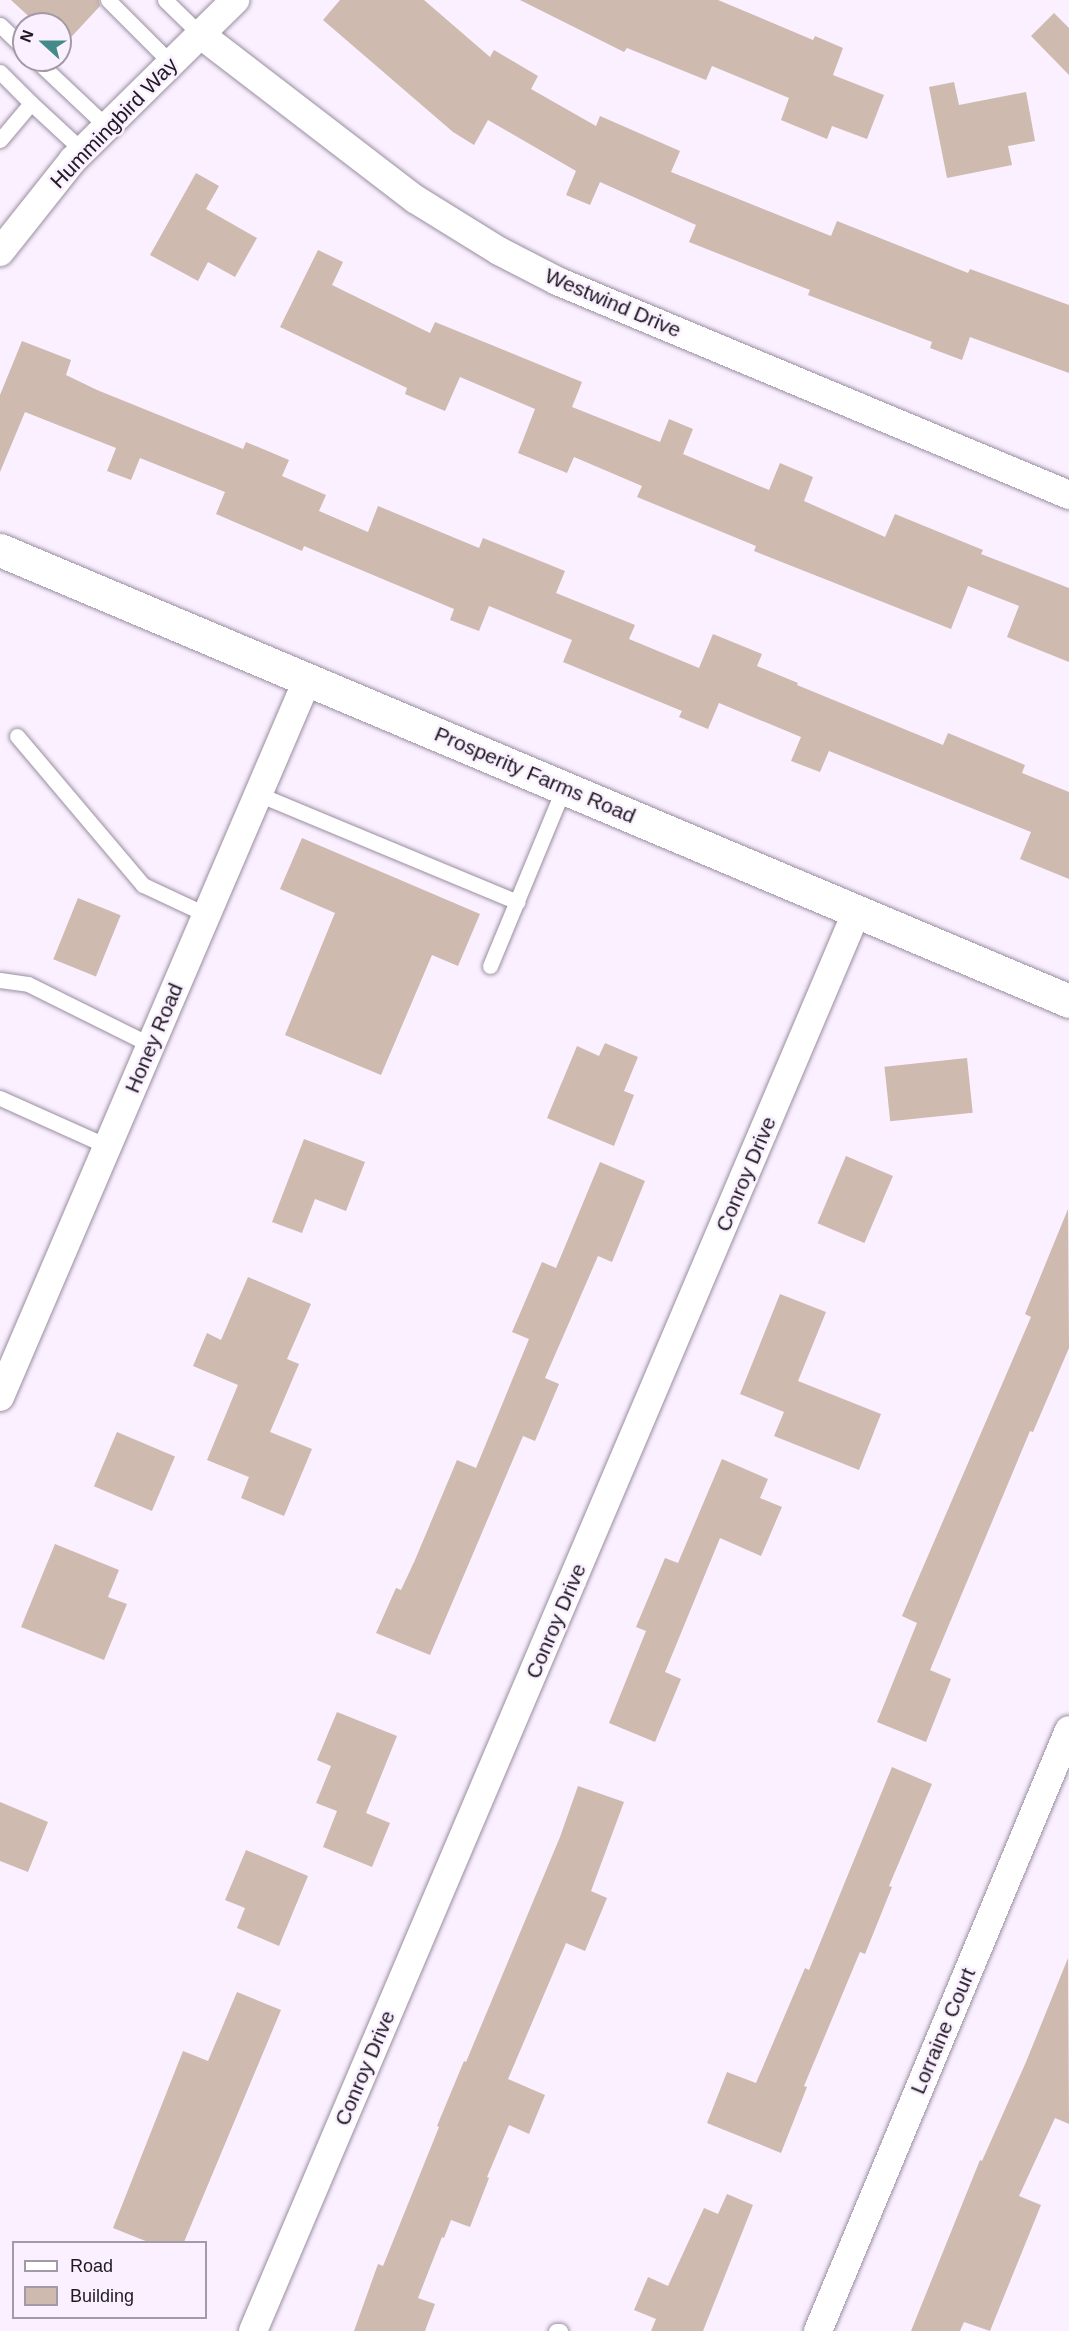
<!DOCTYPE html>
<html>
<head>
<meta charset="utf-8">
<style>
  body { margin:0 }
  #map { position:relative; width:1069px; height:2331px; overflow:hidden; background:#faf0ff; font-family:Arial,sans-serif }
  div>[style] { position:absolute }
  .building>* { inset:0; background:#cebaae; transform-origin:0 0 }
  .roads { filter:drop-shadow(0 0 2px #9a8ea0) drop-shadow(0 0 2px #9a8ea0) }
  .lane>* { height:15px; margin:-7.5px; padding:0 7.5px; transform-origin:7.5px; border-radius:7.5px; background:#fff }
  .street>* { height:28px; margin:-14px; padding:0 14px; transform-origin:14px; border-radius:14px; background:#fff }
  .secondary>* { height:33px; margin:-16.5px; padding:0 16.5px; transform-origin:16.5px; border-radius:16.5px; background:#fff }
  span { translate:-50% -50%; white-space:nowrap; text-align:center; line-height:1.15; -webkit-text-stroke:5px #faf0ff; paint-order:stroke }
  .street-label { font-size:21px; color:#1f1a21 }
  .legend { position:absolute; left:12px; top:2241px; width:195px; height:78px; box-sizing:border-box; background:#faf0ff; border:2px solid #a29aa6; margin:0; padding:8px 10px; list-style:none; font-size:18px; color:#1f1a21 }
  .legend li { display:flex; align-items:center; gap:12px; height:30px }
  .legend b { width:30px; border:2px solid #a29aa6 }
  .north { position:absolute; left:12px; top:12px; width:60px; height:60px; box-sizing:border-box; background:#faf0ff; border:2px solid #a29aa6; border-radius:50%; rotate:291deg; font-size:16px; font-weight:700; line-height:24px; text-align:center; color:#1f1a21 }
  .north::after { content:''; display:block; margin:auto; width:21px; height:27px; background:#438a89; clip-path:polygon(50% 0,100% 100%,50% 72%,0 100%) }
</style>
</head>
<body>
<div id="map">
  <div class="building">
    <i style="clip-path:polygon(11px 0,99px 0,100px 6px,62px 47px,60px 24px,37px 24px)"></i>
    <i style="clip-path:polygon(340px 0,424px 0,490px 57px,494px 50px,538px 76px,531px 89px,596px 126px,600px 116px,680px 151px,671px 172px,831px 236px,837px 221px,968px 273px,970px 269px,1069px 305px,1069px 373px,970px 337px,962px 360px,930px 348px,932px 342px,808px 295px,810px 290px,689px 242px,696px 225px,600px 182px,590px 205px,566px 195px,576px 171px,488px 120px,474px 145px,453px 132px,323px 20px)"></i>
    <i style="clip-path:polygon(520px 0,718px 0,813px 40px,815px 36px,843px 48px,833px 75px,884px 95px,867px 139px,832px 126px,827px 139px,781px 120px,789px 98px,712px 66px,706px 80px,627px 48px,624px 52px)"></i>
    <i style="clip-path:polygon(1054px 13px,1069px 28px,1069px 75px,1031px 36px)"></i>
    <i style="clip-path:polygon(954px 82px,959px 105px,1026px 92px,1035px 141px,1008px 146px,1012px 165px,947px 178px,929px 87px)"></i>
    <i style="clip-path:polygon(196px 173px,219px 186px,206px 209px,257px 238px,235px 277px,208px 262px,198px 281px,150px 255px)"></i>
    <i style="clip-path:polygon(318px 250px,343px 262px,332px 285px,430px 333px,435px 322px,582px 382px,572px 407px,660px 442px,669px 419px,693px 429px,683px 454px,769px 490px,780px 463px,813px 477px,804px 501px,885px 537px,895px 514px,983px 550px,981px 554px,1069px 588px,1069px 662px,1007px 637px,1019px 606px,968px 586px,951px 629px,754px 551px,756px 546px,637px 497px,642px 486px,574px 457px,567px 473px,518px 453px,535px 409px,460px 377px,445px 411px,405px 394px,407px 388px,280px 327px)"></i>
    <i style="clip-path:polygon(22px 341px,71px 360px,66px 375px,97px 390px,243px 449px,246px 442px,289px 460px,282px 476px,326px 495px,319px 511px,368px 532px,378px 506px,479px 548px,483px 538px,565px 571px,556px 593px,635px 625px,629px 639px,699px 668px,713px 634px,762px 654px,757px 666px,798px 683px,797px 685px,943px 745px,948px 733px,1025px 765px,1022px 773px,1069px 792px,1069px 879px,1020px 859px,1031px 832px,829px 751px,820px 772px,791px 761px,801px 737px,719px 703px,708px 729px,679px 717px,682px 711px,563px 662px,572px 640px,489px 606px,479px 631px,450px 620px,454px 609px,304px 546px,302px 551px,216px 514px,225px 492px,140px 458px,131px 480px,107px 471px,116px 448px,25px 412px,0 472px,0 395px)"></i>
    <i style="clip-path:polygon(302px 838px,480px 914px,458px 966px,432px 955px,381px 1075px,285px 1035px,335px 913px,280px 889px)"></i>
    <i style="left:78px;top:898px;width:46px;height:66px;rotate:22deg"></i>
    <i style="clip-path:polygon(605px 1043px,638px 1057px,624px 1091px,634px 1095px,614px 1146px,547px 1118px,577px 1046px,599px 1056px)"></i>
    <i style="left:967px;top:1058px;width:55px;height:83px;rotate:84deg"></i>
    <i style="clip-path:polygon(304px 1139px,365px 1162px,346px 1211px,315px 1199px,302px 1233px,272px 1222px)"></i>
    <i style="left:846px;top:1156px;width:51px;height:73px;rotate:23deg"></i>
    <i style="clip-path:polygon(600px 1162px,645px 1181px,612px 1262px,598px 1256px,545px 1378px,559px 1384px,535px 1441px,523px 1436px,430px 1655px,376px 1633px,396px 1588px,401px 1590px,415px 1560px,457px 1460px,476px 1468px,529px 1339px,512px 1332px,542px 1262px,556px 1268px)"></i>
    <i style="clip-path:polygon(1068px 1209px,1069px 1348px,1033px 1432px,1030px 1431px,930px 1670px,951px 1679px,926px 1742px,877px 1722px,917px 1623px,902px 1616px,1031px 1317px,1025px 1314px)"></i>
    <i style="clip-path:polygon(248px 1277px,311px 1304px,287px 1359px,299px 1364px,270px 1432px,312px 1449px,284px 1516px,241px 1498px,249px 1477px,207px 1460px,238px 1385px,193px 1366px,207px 1333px,221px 1340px)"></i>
    <i style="clip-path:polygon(780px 1294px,826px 1312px,798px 1381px,881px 1414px,859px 1470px,774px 1436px,784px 1412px,740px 1394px)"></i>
    <i style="left:117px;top:1432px;width:63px;height:59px;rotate:23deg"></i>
    <i style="clip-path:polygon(722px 1459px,768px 1479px,760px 1498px,782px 1507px,761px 1556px,720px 1538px,665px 1672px,681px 1679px,655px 1742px,609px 1723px,646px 1631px,636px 1627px,665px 1558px,678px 1563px)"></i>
    <i style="clip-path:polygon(55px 1544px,119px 1570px,108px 1597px,127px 1604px,104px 1660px,21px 1627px)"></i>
    <i style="clip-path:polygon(337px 1712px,397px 1736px,366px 1813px,390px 1823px,372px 1867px,323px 1847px,337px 1811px,316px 1803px,331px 1766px,317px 1760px)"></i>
    <i style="clip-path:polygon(892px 1767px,932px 1784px,889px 1886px,892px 1887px,865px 1954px,860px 1952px,804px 2086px,807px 2087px,781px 2153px,707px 2123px,727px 2072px,756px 2083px,805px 1968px,809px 1970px)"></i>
    <i style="clip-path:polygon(578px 1786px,624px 1802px,591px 1891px,607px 1898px,585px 1951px,566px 1943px,508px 2079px,545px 2095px,529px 2134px,509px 2125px,487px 2177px,489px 2178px,470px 2227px,451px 2220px,444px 2238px,442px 2237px,418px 2298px,435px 2304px,425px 2331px,354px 2331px,378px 2264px,383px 2266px,439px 2127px,437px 2126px,464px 2061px,466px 2062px,560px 1837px)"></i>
    <i style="clip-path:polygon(0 1802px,48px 1822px,28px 1872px,0 1861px)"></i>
    <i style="clip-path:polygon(246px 1850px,308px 1876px,279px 1946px,237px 1928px,245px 1908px,225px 1900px)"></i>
    <i style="clip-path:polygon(1068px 1958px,1069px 2124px,1055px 2118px,1019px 2196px,1041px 2205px,990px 2331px,964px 2322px,960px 2331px,911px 2331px,980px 2160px,982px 2161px,1026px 2062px)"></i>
    <i style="clip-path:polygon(237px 1992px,281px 2010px,184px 2242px,148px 2242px,113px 2228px,183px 2051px,208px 2061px)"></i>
    <i style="clip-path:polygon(727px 2194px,753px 2205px,703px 2331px,651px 2331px,656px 2319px,634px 2310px,648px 2277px,668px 2286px,704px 2208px,718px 2214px)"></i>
  </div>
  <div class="roads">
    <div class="lane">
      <i style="left:108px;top:0;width:89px;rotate:45deg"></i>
      <i style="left:165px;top:0;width:50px;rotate:44.2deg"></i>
      <i style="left:0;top:25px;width:33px;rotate:44deg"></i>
      <i style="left:36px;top:60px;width:98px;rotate:43.3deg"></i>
      <i style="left:0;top:72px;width:44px;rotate:45deg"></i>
      <i style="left:0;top:140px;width:48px;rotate:-50deg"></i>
      <i style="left:31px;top:103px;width:71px;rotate:42.7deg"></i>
      <i style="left:17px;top:736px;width:195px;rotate:49.8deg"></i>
      <i style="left:143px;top:885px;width:71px;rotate:25.1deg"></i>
      <i style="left:258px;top:794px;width:281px;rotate:22.6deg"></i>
      <i style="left:490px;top:966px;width:194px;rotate:-67.5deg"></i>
      <i style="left:0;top:980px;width:28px;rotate:8deg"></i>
      <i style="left:28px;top:984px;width:137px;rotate:26.4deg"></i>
      <i style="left:0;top:1098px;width:117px;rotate:24.2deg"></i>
      <i style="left:556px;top:2331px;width:4px"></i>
    </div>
    <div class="street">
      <i style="left:201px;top:35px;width:270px;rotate:37.5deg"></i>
      <i style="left:415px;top:199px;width:99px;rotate:31.8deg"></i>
      <i style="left:499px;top:251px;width:65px;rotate:27.3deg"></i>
      <i style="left:557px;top:281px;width:555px;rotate:22.68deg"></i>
      <i style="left:0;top:252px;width:117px;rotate:-51.6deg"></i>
      <i style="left:73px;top:160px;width:228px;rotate:-44.6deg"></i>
      <i style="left:0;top:1397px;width:782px;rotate:-66.81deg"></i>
      <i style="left:253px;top:2331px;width:1543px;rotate:-66.96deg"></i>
      <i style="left:818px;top:2331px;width:651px;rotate:-67.33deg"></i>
    </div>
    <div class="secondary">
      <i style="left:0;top:550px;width:1160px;rotate:22.87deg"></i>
    </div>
  </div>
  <div class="street-label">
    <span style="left:114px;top:123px;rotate:-46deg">Hummingbird Way</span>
    <span style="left:613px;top:303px;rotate:23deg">Westwind Drive</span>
    <span style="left:535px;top:775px;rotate:23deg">Prosperity Farms Road</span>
    <span style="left:154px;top:1038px;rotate:-67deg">Honey Road</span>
    <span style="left:746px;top:1174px;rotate:-67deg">Conroy Drive</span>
    <span style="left:556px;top:1621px;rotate:-67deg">Conroy Drive</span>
    <span style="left:943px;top:2031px;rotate:-67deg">Lorraine Court</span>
    <span style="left:365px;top:2068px;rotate:-67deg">Conroy Drive</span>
  </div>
  <ul class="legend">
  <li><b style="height:8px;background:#fff"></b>Road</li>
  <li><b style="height:16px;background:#cebaae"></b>Building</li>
  </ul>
  <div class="north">N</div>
</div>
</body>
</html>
